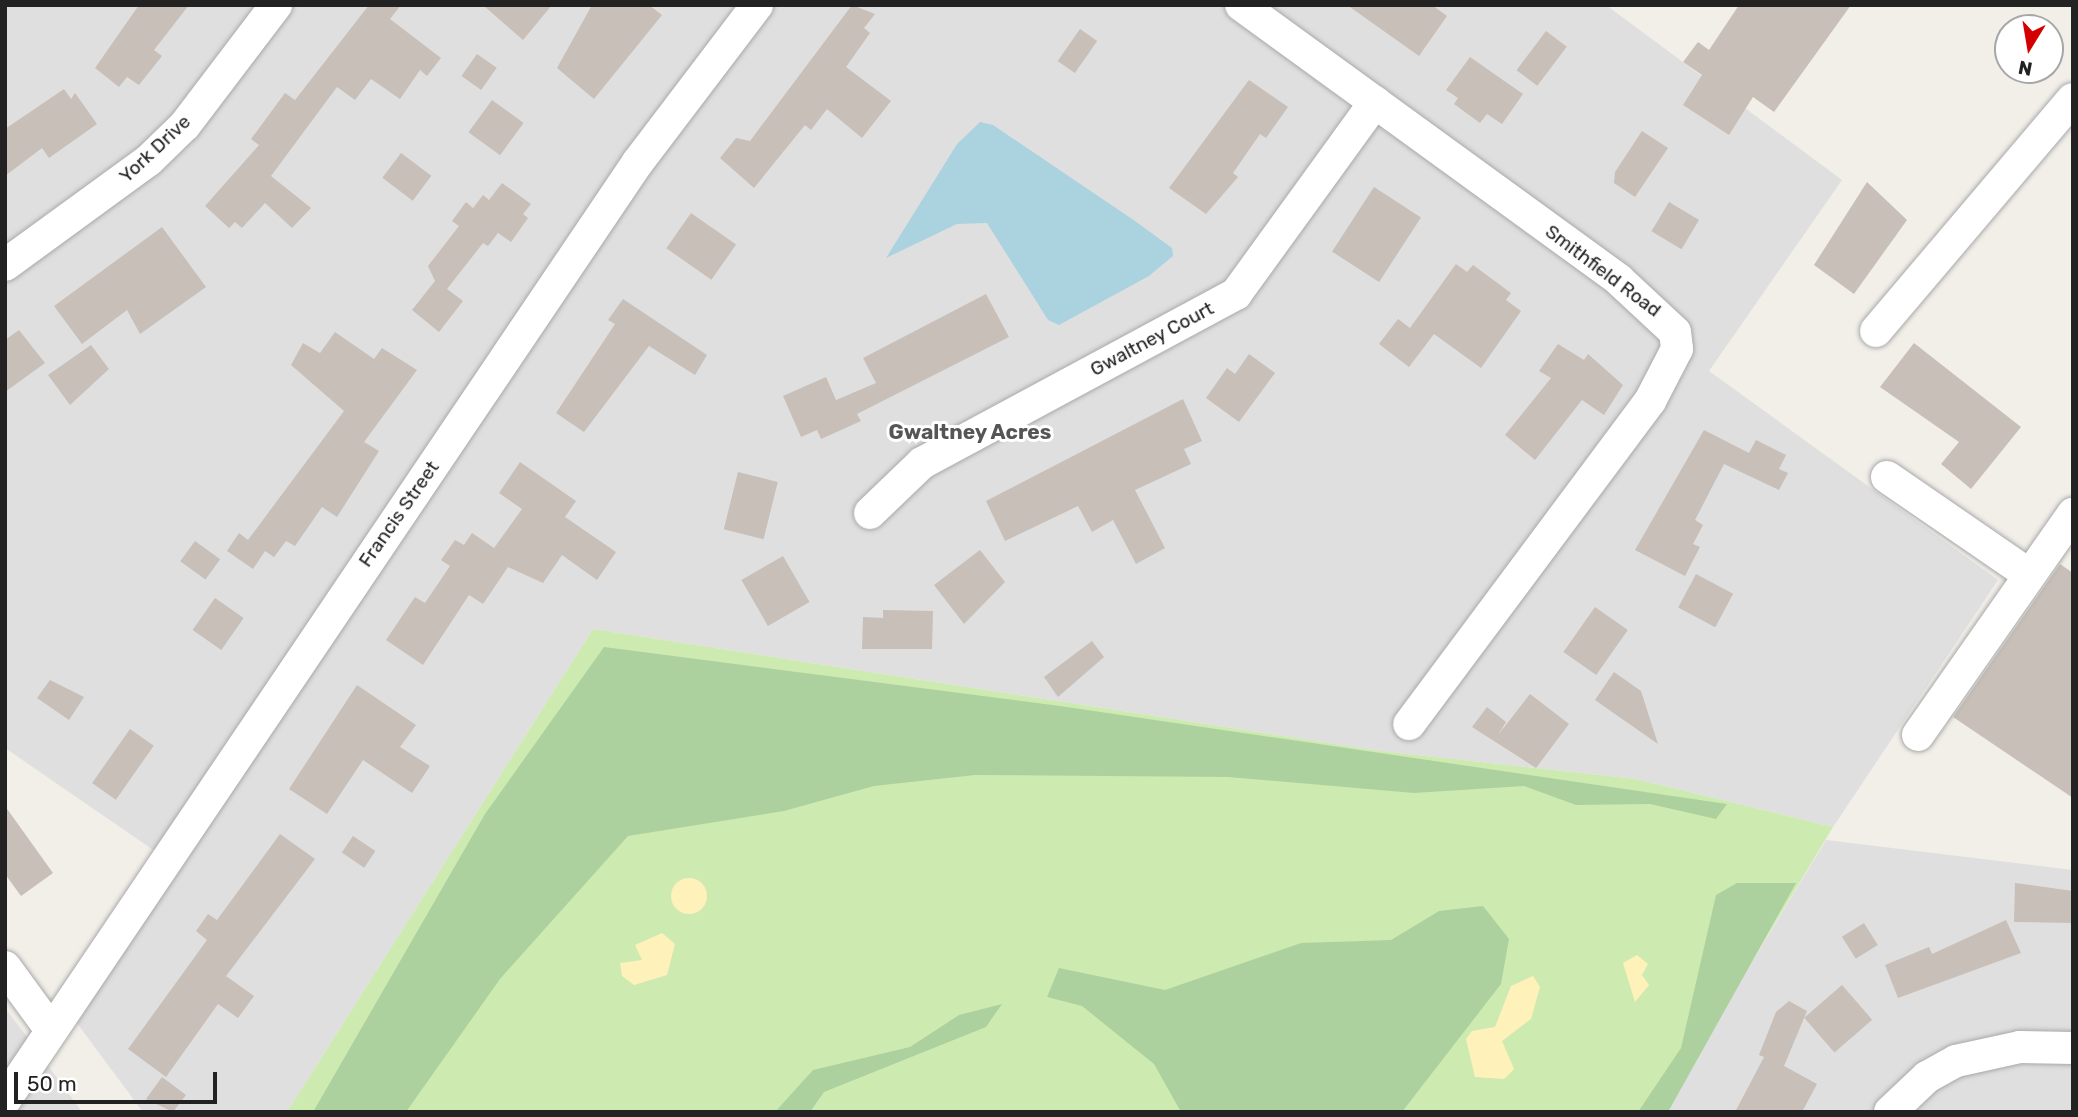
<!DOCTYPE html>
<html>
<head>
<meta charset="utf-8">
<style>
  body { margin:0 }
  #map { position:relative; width:2078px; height:1117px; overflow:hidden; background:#f2efe9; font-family:Rubik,sans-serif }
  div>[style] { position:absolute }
  .residential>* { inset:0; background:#e0dfdf }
  .grass>* { inset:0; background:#cdebb0 }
  .forest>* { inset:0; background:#add19e }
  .sand>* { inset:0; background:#fff1ba }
  .round { border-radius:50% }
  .water>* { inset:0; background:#aad3df }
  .building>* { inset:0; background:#c7bfb8; transform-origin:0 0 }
  .roads { filter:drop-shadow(0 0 2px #a9a9a9) drop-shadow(0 0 2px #a9a9a9) }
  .minor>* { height:32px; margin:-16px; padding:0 16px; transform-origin:16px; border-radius:16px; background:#fff }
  span { translate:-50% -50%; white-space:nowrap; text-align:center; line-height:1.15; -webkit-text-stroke:6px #fff; paint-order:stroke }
  .street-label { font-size:19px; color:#222 }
  .neighbourhood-label { font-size:21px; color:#555; font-weight:700 }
  .frame { position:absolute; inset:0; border:7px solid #222; pointer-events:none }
  .north { position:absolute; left:1994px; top:14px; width:70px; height:70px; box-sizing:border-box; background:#fff; border:2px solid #a7a7a7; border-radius:50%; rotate:191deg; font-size:19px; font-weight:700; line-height:28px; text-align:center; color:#222 }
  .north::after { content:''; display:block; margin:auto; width:24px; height:32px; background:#d40000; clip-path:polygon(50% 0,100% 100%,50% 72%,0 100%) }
  .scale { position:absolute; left:14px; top:1072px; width:203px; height:32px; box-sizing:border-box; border:4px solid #222; border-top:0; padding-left:9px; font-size:21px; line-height:24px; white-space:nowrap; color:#222; -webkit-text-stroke:5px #fff; paint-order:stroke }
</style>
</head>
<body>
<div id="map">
  <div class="residential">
    <i style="clip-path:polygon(5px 5px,1606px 5px,1842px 180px,1709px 371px,1998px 580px,1833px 827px,1636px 779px,1380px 751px,593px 629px,287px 1112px,143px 1112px,76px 1022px,178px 867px,5px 748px)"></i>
    <i style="clip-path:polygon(1826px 840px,2073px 870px,2073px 1112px,1661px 1112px)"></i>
    <i style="clip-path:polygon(5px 1008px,24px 1033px,82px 1112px,5px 1112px)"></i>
  </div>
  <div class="grass">
    <i style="clip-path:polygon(593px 629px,1380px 751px,1636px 779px,1833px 827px,1661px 1112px,287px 1112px)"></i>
  </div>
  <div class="forest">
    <i style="clip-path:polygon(604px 647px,1060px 706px,1727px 804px,1716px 819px,1650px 804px,1576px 805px,1524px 786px,1414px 793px,1228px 777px,975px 775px,874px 786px,784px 811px,628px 836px,500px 979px,406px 1112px,313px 1112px,485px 814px)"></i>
    <i style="clip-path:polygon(1737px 883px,1796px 883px,1668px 1112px,1638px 1112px,1681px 1048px,1716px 895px)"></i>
    <i style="clip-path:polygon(1483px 906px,1509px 939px,1501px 984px,1402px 1112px,1181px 1112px,1154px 1064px,1082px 1006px,1047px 997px,1059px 968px,1165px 990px,1301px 943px,1391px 940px,1439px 911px)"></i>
    <i style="clip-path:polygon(1002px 1004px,986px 1027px,824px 1092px,810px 1112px,775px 1112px,813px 1070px,910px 1047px,959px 1015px)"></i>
  </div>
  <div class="sand">
    <i class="round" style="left:671px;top:878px;width:36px;height:36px"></i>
    <i style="clip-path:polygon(662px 933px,675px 944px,667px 975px,634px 985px,622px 976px,620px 963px,642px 960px,635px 945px)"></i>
    <i style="clip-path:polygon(1637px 955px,1648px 964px,1642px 975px,1649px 985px,1635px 1002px,1623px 963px)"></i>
    <i style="clip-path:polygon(1533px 976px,1540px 987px,1531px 1019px,1502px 1041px,1514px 1069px,1504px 1079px,1475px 1077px,1466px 1039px,1472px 1031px,1495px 1027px,1511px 986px)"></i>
  </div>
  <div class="water">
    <i style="clip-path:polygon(980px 122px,993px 125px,1135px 221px,1172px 248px,1173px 256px,1149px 276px,1059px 325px,1048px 320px,987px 223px,957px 224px,886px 258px,957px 144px)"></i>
  </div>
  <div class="building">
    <i style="clip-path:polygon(139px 5px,189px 5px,154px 50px,162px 56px,139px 85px,127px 77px,119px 87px,95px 68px)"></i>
    <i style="clip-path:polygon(369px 5px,401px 5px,390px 19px,441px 58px,427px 76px,420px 70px,400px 99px,371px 79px,355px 100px,337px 87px,271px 176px,311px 208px,292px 228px,265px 203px,242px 228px,235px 222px,229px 228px,205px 206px,259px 145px,251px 139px,285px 93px,295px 100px)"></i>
    <i style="clip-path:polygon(483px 5px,552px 5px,523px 40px)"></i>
    <i style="clip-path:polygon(592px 5px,649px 5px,662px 15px,594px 99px,557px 68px)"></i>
    <i style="clip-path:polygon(852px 5px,875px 14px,864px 28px,870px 33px,846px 67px,891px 101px,862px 138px,827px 109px,811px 130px,805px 125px,754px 188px,720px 158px,736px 138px,750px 141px)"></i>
    <i style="clip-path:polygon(1347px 5px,1432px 5px,1447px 16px,1419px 56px)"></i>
    <i style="clip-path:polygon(1739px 5px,1851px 5px,1774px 112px,1753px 97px,1729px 135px,1683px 105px,1702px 75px,1683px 62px,1698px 42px,1709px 50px)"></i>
    <i style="left:1080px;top:29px;width:21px;height:39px;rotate:35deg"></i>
    <i style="left:1546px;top:31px;width:26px;height:49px;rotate:37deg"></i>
    <i style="left:477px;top:54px;width:24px;height:27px;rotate:35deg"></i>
    <i style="clip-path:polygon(1470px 57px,1523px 94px,1502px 124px,1487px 114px,1480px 123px,1454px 104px,1458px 98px,1446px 90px)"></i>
    <i style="clip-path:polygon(1249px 80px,1288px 107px,1266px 138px,1260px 134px,1233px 173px,1238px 177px,1206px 214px,1169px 188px)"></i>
    <i style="clip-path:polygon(64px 89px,71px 99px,75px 93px,97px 124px,49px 158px,42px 148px,5px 176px,5px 129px)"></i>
    <i style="left:492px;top:100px;width:39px;height:40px;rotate:36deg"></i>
    <i style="clip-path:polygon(1642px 131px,1668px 148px,1635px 197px,1614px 183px,1615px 172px)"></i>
    <i style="left:401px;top:153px;width:38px;height:31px;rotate:37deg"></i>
    <i style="clip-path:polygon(1867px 182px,1907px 220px,1854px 294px,1814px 265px)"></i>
    <i style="clip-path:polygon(502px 183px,531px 204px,523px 214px,528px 218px,511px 242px,498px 233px,488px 246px,483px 243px,447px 289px,463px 301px,439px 332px,412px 310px,435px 281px,428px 266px,459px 226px,452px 221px,466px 202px,473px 208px,483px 195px,489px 200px)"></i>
    <i style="left:1374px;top:187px;width:56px;height:77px;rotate:33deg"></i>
    <i style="left:1669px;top:202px;width:35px;height:34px;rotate:31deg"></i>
    <i style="left:691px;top:213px;width:55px;height:43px;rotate:35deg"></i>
    <i style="clip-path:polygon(162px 227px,206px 287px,140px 334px,127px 310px,82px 344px,54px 306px)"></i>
    <i style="clip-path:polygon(1456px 264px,1467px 272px,1473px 265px,1511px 293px,1506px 300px,1521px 311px,1481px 368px,1434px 334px,1409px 367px,1379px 344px,1398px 319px,1410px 328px)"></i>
    <i style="clip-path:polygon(986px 294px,1009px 337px,857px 414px,861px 421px,821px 439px,817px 430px,801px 437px,783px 396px,826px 377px,836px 400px,876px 383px,863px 358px)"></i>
    <i style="clip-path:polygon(623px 299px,707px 355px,695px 375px,649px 346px,584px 432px,556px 413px,615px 324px,608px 320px)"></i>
    <i style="clip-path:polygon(19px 330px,45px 363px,5px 392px,5px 340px)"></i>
    <i style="clip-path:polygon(335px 332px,374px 359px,382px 348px,417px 370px,364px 442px,379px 451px,337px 517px,322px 507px,295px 546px,286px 541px,274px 557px,265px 551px,253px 569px,227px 551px,239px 533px,248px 540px,344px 411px,291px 365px,303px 343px,320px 353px)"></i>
    <i style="clip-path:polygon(1914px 343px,2021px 427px,1971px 489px,1941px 464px,1959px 442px,1880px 387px)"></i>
    <i style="clip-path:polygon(1558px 344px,1584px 360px,1588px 354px,1623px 385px,1604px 415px,1582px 400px,1535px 460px,1505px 435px,1551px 378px,1539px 371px)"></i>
    <i style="clip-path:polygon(91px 345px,109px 369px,70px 405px,48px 375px)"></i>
    <i style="clip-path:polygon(1249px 354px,1275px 373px,1239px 422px,1206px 398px,1227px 368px,1235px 374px)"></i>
    <i style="clip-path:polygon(1183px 399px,1202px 441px,1184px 449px,1191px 464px,1135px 490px,1165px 548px,1136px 564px,1113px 520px,1092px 532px,1078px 506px,1005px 541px,986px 501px)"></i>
    <i style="clip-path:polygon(1704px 430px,1749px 453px,1756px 440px,1786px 455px,1779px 469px,1788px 473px,1779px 490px,1724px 464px,1695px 520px,1703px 525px,1693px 544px,1700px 547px,1685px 576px,1635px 550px)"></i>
    <i style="clip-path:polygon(520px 462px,576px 501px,565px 517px,616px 552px,597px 580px,562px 555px,543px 583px,508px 567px,483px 604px,469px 595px,423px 665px,386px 640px,415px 597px,425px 603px,450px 566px,441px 560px,455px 540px,464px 545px,472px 533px,494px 548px,522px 509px,499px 493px)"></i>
    <i style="left:738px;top:472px;width:41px;height:59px;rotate:14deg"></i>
    <i style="left:195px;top:541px;width:31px;height:25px;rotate:36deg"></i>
    <i style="clip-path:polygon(980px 550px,1005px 582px,964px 624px,934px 585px)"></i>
    <i style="left:783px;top:556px;width:53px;height:48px;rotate:60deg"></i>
    <i style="clip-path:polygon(2060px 564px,2073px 573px,2073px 798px,1953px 717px)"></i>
    <i style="left:1696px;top:574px;width:42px;height:38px;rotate:28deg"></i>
    <i style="left:215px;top:598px;width:35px;height:39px;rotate:35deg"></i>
    <i style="left:1595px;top:607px;width:40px;height:55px;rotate:35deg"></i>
    <i style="clip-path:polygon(883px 610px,933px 611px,932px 649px,862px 649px,863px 617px,883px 618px)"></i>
    <i style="clip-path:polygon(1092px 641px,1104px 657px,1058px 697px,1044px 677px)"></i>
    <i style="clip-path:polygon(1614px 672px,1641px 691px,1658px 744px,1595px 700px)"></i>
    <i style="clip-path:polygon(50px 680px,84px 697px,69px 720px,37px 698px)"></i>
    <i style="clip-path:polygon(357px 685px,416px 725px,400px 747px,430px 766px,412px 793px,363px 760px,327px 814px,289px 789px)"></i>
    <i style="clip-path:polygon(1530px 694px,1569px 724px,1536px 768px,1472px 727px,1487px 707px,1506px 722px,1498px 735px)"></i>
    <i style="left:130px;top:729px;width:29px;height:66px;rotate:35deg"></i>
    <i style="clip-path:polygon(5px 806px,53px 873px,21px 896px,5px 874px)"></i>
    <i style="clip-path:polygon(280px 834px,315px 859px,226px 976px,254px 996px,238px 1018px,218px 1004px,166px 1077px,128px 1049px,207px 940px,196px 931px,208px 914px,217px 920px)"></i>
    <i style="left:353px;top:836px;width:27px;height:20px;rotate:34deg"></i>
    <i style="clip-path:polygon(2015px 883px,2073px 891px,2073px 923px,2014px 922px)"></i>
    <i style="clip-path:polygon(2006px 920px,2021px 953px,1898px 998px,1885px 965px,1929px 947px,1932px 954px)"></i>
    <i style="left:1864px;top:923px;width:26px;height:26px;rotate:58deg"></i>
    <i style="left:1842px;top:985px;width:46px;height:50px;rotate:49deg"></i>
    <i style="clip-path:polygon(1789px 1001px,1807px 1011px,1784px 1066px,1817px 1084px,1802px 1112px,1735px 1112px,1764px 1057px,1759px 1055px,1776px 1012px)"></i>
    <i style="clip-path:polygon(162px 1077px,186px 1095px,173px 1112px,146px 1099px)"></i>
  </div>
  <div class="roads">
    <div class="minor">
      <i style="left:1241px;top:5px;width:467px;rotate:36deg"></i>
      <i style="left:1619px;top:280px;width:76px;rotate:42.9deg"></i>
      <i style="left:1675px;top:332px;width:17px;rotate:83deg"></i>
      <i style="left:1677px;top:349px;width:59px;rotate:117.4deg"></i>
      <i style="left:1650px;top:401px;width:403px;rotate:126.7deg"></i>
      <i style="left:5px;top:265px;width:178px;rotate:-36.1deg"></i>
      <i style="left:149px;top:160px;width:50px;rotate:-44.2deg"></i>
      <i style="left:185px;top:125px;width:151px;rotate:-52.8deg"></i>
      <i style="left:1876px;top:331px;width:304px;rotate:-49.7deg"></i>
      <i style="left:1887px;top:477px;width:171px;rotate:34.5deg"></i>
      <i style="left:870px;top:513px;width:72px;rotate:-43.9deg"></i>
      <i style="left:922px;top:463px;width:357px;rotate:-28.3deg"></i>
      <i style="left:1236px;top:294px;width:237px;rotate:-54.1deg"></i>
      <i style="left:1918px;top:735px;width:270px;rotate:-55deg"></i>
      <i style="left:5px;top:967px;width:78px;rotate:53.9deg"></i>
      <i style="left:5px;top:1100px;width:1132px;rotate:-55.99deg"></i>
      <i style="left:638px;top:162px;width:197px;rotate:-52.8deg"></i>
      <i style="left:1890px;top:1112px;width:51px;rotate:-43.4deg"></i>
      <i style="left:1927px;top:1077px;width:33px;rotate:-29deg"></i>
      <i style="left:1956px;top:1061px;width:66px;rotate:-12.3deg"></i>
      <i style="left:2020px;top:1047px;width:53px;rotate:1.1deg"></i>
    </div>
  </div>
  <div class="street-label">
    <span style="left:155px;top:149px;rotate:-43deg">York Drive</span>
    <span style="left:1603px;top:271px;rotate:37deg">Smithfield Road</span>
    <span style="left:1152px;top:339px;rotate:-28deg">Gwaltney Court</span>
    <span style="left:399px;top:514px;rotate:-55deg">Francis Street</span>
  </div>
  <div class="neighbourhood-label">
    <span style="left:970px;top:432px">Gwaltney Acres</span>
  </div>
  <div class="frame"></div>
  <div class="north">N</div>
  <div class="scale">50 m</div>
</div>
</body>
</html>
